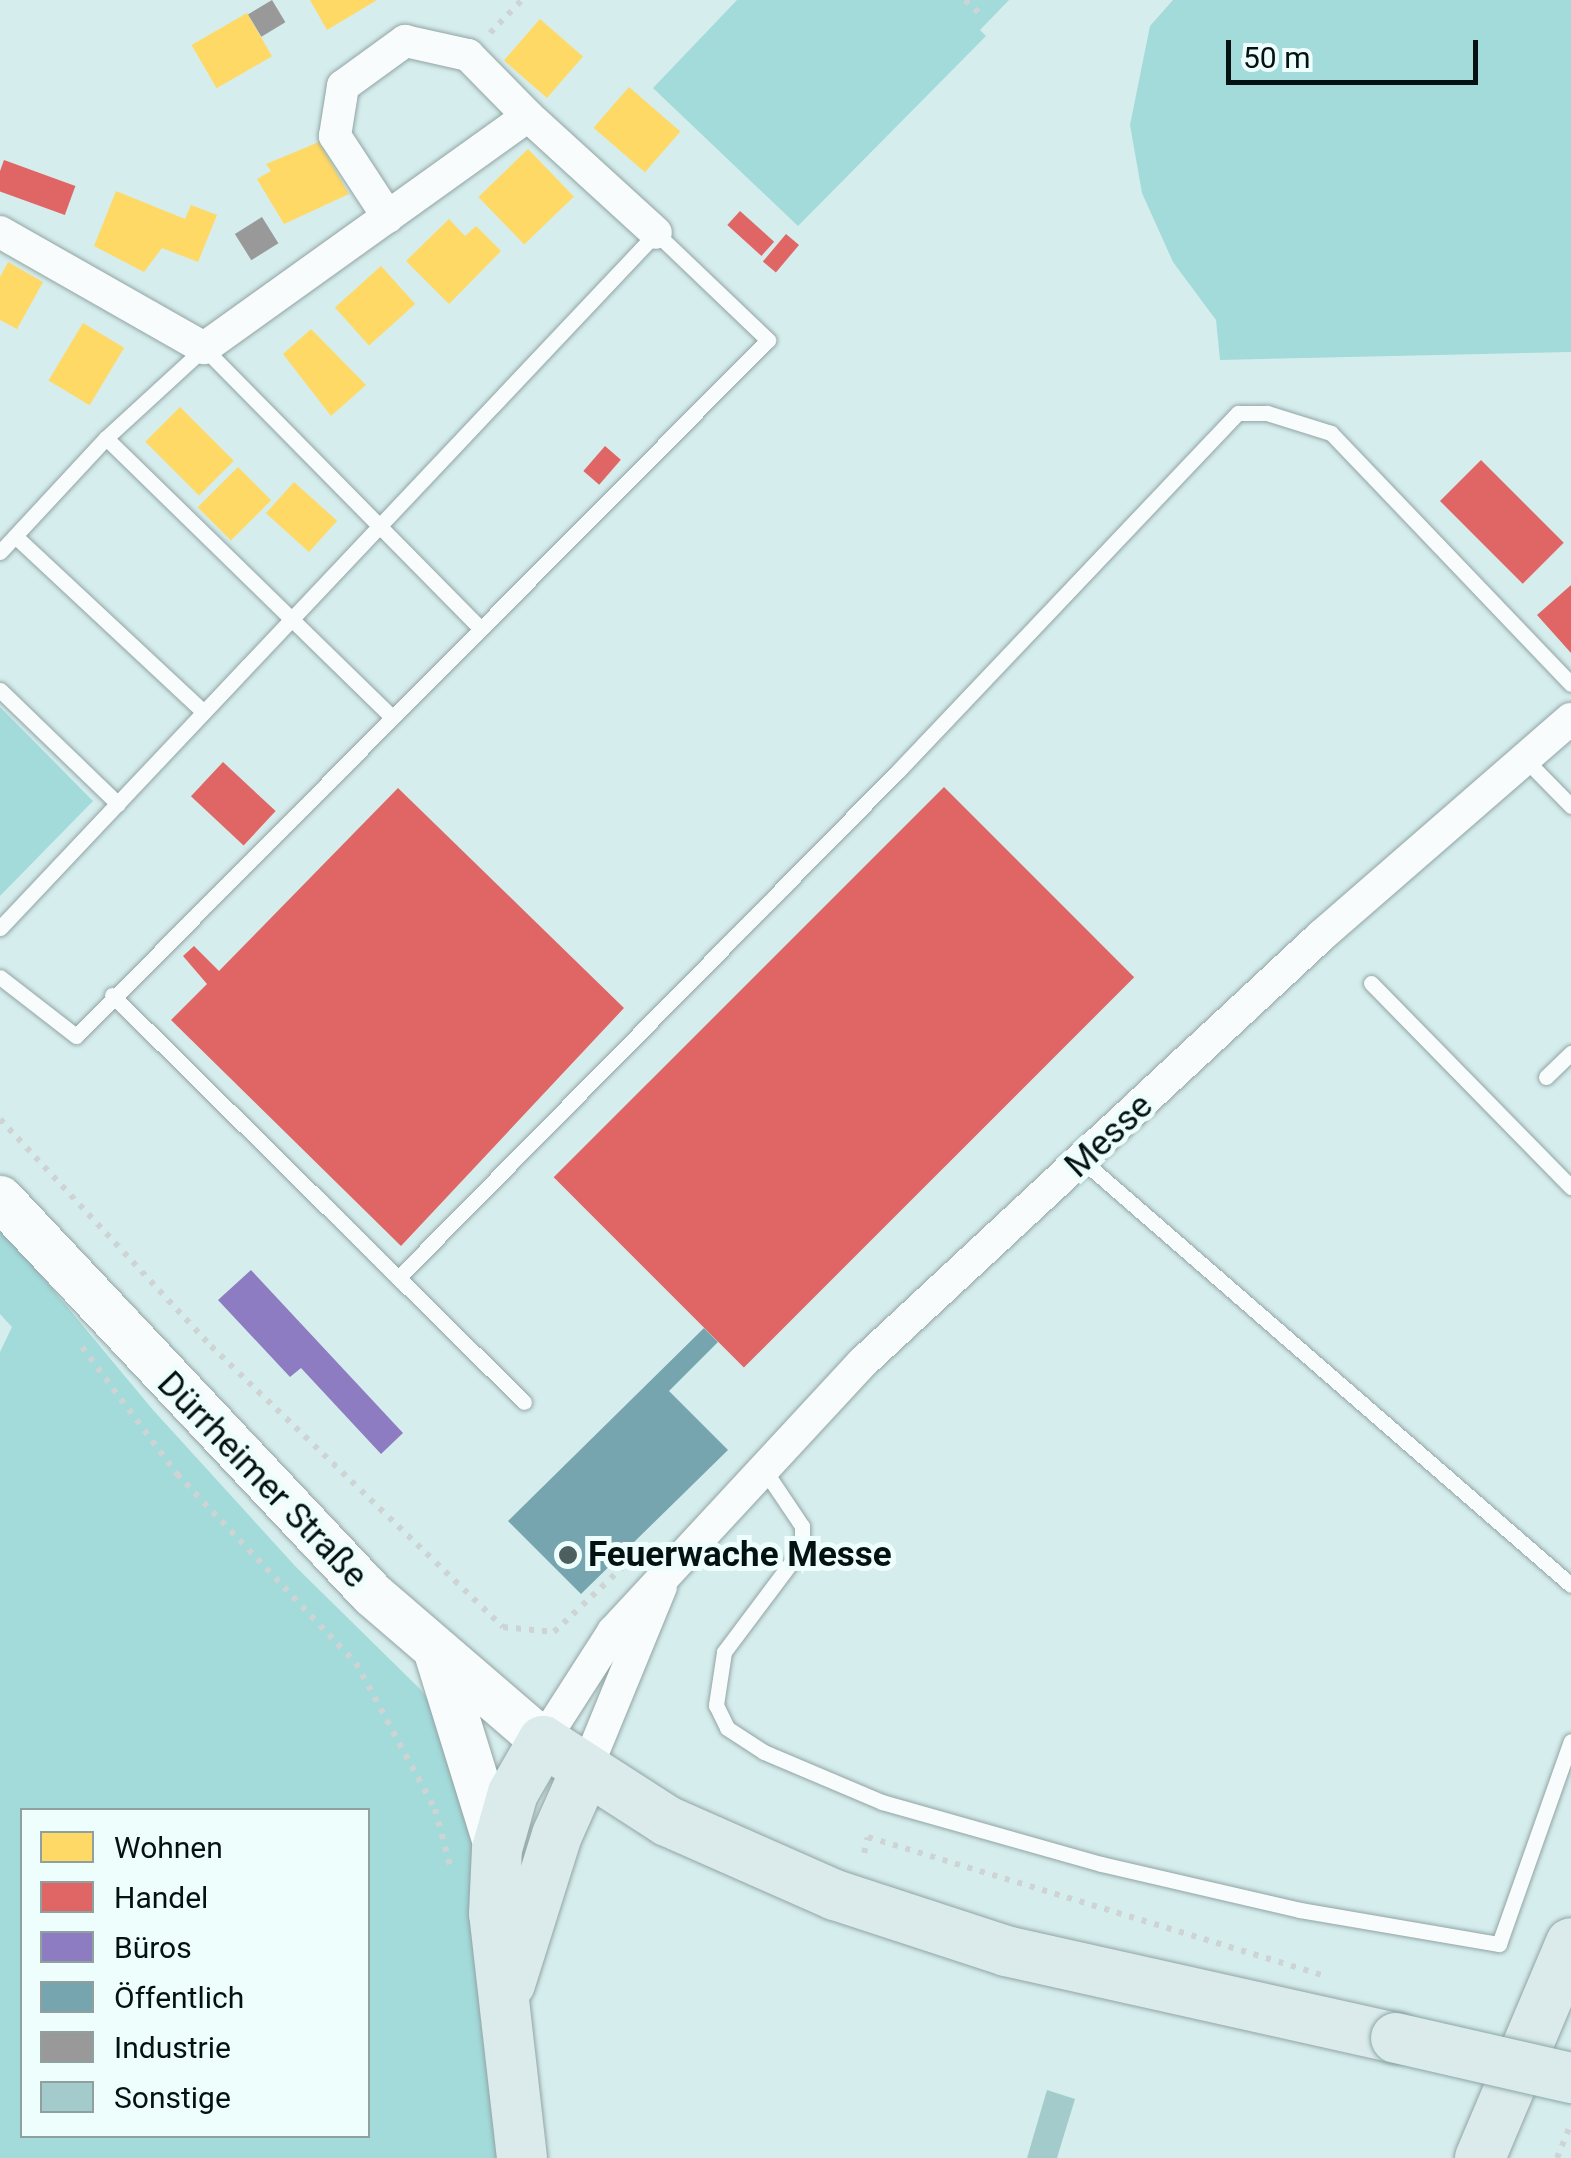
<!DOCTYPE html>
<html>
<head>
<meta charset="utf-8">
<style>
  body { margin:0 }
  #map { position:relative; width:1571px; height:2158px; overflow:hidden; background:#d6eded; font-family:Roboto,sans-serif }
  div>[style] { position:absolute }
  .green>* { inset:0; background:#a3dada }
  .homes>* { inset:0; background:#ffd966; transform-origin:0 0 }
  .shops>* { inset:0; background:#e06666; transform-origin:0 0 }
  .offices>* { inset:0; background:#8e7cc3 }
  .public>* { inset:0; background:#76a5af }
  .industry>* { inset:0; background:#999; transform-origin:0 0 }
  .building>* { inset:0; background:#a4cbcb }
  .path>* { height:6px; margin-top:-3px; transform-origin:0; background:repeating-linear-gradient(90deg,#ced4d4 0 5px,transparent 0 13px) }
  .roads { filter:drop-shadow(0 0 2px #92a4a4) drop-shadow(0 0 2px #92a4a4) }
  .lane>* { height:15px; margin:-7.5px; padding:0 7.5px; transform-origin:7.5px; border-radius:7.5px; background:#f9fcfc }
  .street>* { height:32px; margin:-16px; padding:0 16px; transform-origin:16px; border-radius:16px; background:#f9fcfc }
  .secondary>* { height:45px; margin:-22.5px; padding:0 22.5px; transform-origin:22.5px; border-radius:22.5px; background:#f9fcfc }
  .primary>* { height:50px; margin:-25px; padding:0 25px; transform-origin:25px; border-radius:25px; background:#dbeaea }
  .bridges { filter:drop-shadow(0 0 2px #8aa7a8) drop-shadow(0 0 2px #8aa7a8) }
  .primary-bridge>* { height:50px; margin:-25px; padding:0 25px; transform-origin:25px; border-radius:25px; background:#dbeaea }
  .dots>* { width:28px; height:28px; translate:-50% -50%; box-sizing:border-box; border:5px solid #edfefd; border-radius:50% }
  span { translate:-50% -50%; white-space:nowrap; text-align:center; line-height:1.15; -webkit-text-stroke:10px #edfefd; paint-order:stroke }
  .street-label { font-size:35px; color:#041212 }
  .poi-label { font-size:35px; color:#041212; font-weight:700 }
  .left { translate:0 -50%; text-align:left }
  .legend { position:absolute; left:20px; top:1808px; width:350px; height:330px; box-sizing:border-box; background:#edfefd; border:2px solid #90a09f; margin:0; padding:12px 18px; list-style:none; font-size:30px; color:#041212 }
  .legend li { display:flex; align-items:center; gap:20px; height:50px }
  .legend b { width:50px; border:2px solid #90a09f }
  .scale { position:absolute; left:1226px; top:40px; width:252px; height:45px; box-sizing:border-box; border:5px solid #041212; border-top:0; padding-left:12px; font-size:30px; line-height:35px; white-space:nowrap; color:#041212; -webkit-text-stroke:8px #edfefd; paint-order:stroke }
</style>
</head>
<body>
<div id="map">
  <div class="green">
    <i style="clip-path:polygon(737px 0,1009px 0,980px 30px,986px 36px,798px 226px,653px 88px)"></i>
    <i style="clip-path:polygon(1173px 0,1571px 0,1571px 352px,1220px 360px,1216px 320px,1173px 262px,1142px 193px,1130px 125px,1150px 26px)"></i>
    <i style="clip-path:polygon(0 707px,93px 801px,0 896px)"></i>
    <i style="clip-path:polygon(evenodd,0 1226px,153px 1410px,296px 1567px,421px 1690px,452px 1732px,473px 1845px,480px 2012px,499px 2158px,0 2158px,0 1352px,12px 1327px,0 1314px,0 1226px,22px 1810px,368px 1810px,368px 2136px,22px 2136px,22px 1810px)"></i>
  </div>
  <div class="homes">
    <i style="clip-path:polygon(310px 0,377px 0,327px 30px)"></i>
    <i style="left:247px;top:13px;width:50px;height:64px;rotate:60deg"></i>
    <i style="left:540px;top:19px;width:57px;height:55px;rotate:41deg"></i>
    <i style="left:629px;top:87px;width:68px;height:54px;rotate:41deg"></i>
    <i style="clip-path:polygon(319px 142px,349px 194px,284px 224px,257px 179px,271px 171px,266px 164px)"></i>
    <i style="left:528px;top:149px;width:66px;height:69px;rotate:46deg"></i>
    <i style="clip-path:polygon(116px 191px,185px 219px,191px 205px,217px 215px,198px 262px,162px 248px,144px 272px,94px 246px)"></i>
    <i style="clip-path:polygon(449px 219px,465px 236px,476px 226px,501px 251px,449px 304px,406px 261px)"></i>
    <i style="clip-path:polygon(8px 262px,43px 282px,17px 329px,0 320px,0 277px)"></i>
    <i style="left:381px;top:266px;width:51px;height:62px;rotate:48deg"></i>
    <i style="left:83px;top:323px;width:48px;height:67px;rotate:31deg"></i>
    <i style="clip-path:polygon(311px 329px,366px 385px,331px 416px,283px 354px)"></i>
    <i style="left:180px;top:407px;width:76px;height:49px;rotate:45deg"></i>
    <i style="left:238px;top:467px;width:47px;height:57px;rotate:45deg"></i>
    <i style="left:294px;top:482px;width:58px;height:42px;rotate:42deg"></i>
  </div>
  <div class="shops">
    <i style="left:4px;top:160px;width:76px;height:31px;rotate:20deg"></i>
    <i style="left:740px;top:211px;width:46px;height:19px;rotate:42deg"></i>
    <i style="left:786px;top:234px;width:17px;height:36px;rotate:40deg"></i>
    <i style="left:605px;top:446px;width:21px;height:33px;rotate:41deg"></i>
    <i style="left:1481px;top:460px;width:117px;height:58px;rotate:45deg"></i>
    <i style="clip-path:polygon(1571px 585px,1571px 653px,1537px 615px)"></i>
    <i style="left:223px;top:762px;width:72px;height:47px;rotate:43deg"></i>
    <i style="left:944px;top:787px;width:269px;height:552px;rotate:45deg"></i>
    <i style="clip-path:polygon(398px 788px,624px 1008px,401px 1246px,171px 1020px,207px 984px,183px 956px,194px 946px,219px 971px)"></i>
  </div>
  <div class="offices">
    <i style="clip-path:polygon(251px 1270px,403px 1433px,381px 1454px,301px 1368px,290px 1377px,218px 1300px)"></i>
  </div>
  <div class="public">
    <i style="clip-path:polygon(704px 1328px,718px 1342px,669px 1391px,728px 1450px,581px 1594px,508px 1521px)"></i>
  </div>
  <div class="industry">
    <i style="left:272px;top:0;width:26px;height:28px;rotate:59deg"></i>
    <i style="left:262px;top:217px;width:31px;height:32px;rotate:58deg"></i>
  </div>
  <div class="building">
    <i style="clip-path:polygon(1047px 2090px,1075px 2099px,1057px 2158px,1027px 2158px)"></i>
  </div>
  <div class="path">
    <i style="left:965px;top:0;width:25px;rotate:43deg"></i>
    <i style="left:490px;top:33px;width:46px;rotate:-45.9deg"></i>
    <i style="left:0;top:1119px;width:310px;rotate:47.1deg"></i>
    <i style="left:211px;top:1346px;width:405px;rotate:43.9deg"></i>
    <i style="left:503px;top:1627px;width:51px;rotate:5.6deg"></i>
    <i style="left:554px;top:1632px;width:103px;rotate:-43.4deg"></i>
    <i style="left:82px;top:1347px;width:159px;rotate:53.2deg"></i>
    <i style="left:177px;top:1474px;width:260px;rotate:46.6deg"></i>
    <i style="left:356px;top:1663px;width:166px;rotate:61.6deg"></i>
    <i style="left:435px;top:1809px;width:62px;rotate:75.1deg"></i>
    <i style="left:864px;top:1853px;width:16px;rotate:-76deg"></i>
    <i style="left:868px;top:1837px;width:475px;rotate:16.9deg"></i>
    <i style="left:1557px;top:2158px;width:37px;rotate:-68deg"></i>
  </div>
  <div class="roads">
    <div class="lane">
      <i style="left:106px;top:438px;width:400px;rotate:44.3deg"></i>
      <i style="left:15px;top:536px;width:258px;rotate:43deg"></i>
      <i style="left:0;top:552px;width:156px;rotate:-47.1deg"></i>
      <i style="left:106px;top:438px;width:133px;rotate:-42.6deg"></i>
      <i style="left:204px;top:348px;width:393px;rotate:45.4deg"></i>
      <i style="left:0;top:690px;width:164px;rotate:44deg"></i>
      <i style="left:1525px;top:759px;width:66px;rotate:45.6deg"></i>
      <i style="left:0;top:928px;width:956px;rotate:-46.65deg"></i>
      <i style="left:656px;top:233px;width:155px;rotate:43.7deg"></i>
      <i style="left:768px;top:340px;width:981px;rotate:134.83deg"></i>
      <i style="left:76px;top:1036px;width:96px;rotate:-142.2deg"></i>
      <i style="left:1371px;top:983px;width:286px;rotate:45.6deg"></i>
      <i style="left:112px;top:995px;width:579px;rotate:44.65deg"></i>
      <i style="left:1546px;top:1077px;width:35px;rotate:-44deg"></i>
      <i style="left:1083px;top:1161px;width:646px;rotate:40.99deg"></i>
      <i style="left:398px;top:1278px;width:712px;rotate:-45.4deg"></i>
      <i style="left:898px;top:771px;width:494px;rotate:-46.5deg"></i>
      <i style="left:1238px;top:413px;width:29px"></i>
      <i style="left:1267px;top:413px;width:67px;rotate:17.4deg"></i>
      <i style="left:1331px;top:433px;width:347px;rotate:46.3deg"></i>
      <i style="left:763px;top:1468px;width:70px;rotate:56.1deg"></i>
      <i style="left:802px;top:1526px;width:22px;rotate:90deg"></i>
      <i style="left:802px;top:1548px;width:130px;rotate:126.9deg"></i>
      <i style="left:724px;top:1652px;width:54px;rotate:98.6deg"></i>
      <i style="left:716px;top:1705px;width:25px;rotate:64deg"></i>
      <i style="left:727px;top:1728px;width:44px;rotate:33deg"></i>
      <i style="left:764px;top:1752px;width:128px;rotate:23deg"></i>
      <i style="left:882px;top:1802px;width:228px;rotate:15.8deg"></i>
      <i style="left:1101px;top:1864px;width:204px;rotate:13deg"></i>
      <i style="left:1300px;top:1910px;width:202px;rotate:9.7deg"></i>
      <i style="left:1499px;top:1944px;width:215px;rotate:-70.5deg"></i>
    </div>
    <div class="street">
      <i style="left:388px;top:217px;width:97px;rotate:-123.2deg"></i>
      <i style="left:335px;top:136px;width:51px;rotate:-80.9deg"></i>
      <i style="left:343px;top:86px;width:77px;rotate:-36deg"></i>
      <i style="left:405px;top:41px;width:65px;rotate:12.5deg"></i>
      <i style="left:468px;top:55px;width:86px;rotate:45.5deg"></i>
      <i style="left:0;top:232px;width:235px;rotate:29.6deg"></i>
      <i style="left:204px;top:348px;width:398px;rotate:-35.6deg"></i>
      <i style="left:528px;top:116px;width:173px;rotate:42.4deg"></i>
      <i style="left:543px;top:1741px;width:130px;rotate:-57.3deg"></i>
      <i style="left:613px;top:1632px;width:367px;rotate:-47.2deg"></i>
      <i style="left:862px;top:1363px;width:627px;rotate:-42.93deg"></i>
      <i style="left:1321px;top:936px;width:331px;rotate:-41deg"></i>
      <i style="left:585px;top:1772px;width:200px;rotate:-67.7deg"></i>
    </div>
    <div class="secondary">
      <i style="left:0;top:1198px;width:543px;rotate:46.79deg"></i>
      <i style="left:372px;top:1594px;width:225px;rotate:40.7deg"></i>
      <i style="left:437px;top:1655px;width:203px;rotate:72.8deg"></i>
    </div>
    <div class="primary">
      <i style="left:510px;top:1984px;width:156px;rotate:-72.5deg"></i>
      <i style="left:557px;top:1835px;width:69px;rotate:-66deg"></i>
      <i style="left:522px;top:2158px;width:246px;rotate:-96.5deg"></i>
      <i style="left:494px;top:1914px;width:65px;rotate:-87.4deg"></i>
      <i style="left:497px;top:1849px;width:58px;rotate:-74.1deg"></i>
      <i style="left:513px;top:1793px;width:60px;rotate:-60deg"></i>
      <i style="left:543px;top:1741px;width:148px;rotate:32.8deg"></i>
      <i style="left:667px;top:1821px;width:184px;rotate:23.8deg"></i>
      <i style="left:835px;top:1895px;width:180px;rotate:18.1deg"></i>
      <i style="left:1006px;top:1951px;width:400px;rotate:12.6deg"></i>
      <i style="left:1480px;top:2158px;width:233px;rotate:-67.1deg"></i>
    </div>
  </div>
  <div class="bridges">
    <div class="primary-bridge">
      <i style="left:1396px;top:2038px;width:180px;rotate:12.9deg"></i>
    </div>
  </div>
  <div class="dots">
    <i style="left:568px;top:1555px;background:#4e5f5f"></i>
  </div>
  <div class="street-label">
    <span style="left:1109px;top:1136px;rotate:-43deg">Messe</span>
    <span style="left:262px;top:1480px;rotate:46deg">Dürrheimer Straße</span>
  </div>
  <div class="poi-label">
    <span class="left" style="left:588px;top:1555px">Feuerwache Messe</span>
  </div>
  <ul class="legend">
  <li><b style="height:28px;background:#ffd966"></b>Wohnen</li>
  <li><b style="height:28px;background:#e06666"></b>Handel</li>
  <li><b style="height:28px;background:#8e7cc3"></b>Büros</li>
  <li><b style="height:28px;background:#76a5af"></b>Öffentlich</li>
  <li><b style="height:28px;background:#999"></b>Industrie</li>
  <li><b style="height:28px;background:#a4cbcb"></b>Sonstige</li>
  </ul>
  <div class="scale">50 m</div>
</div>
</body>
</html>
